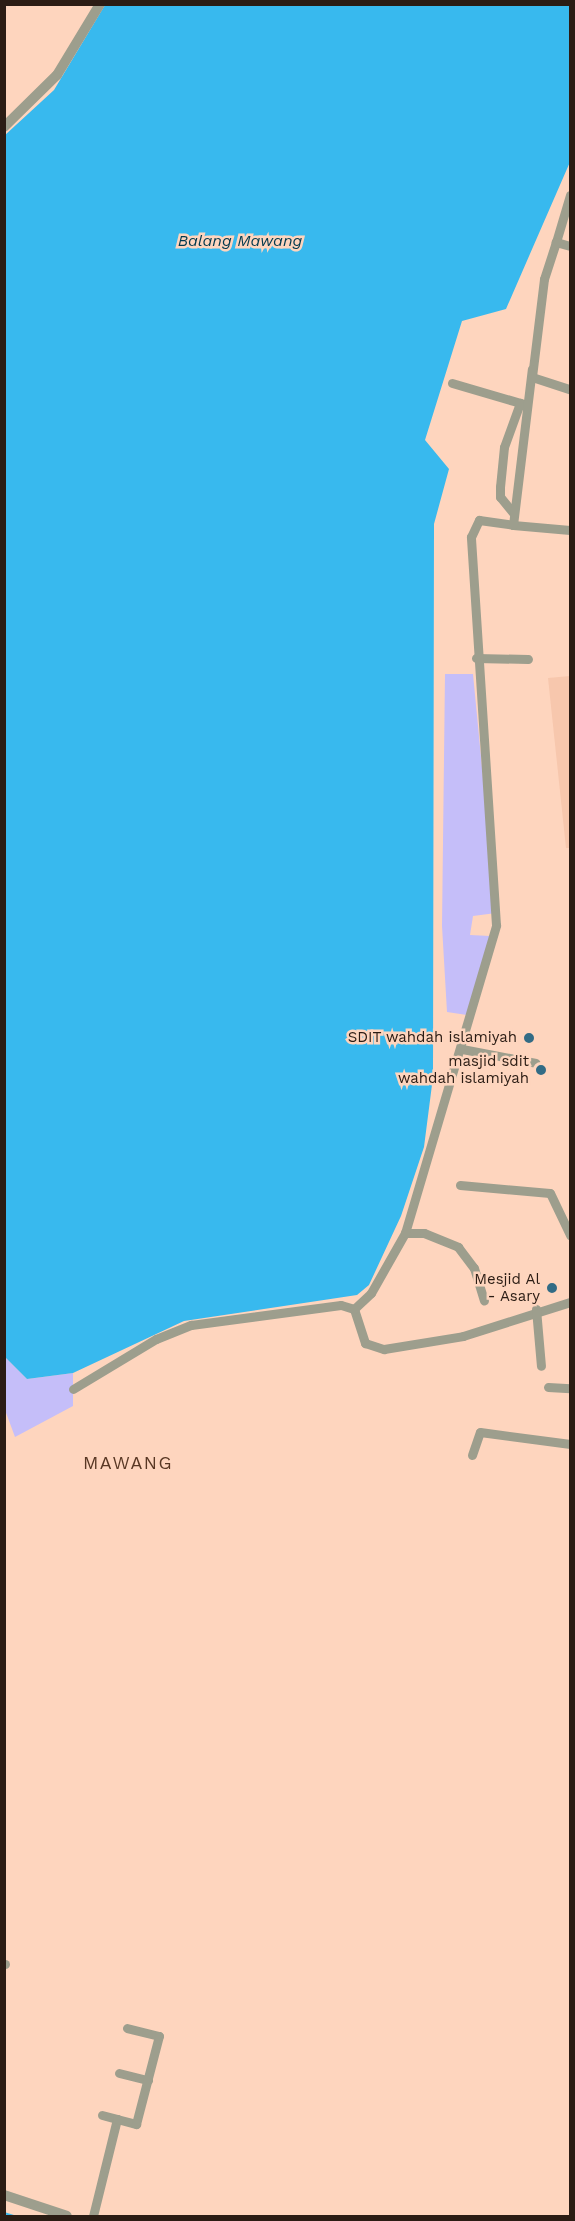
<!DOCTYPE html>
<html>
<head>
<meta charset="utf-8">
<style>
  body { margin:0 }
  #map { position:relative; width:575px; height:2221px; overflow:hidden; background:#fed5be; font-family:"Work Sans",sans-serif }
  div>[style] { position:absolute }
  .built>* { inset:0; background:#f7c7ad }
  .green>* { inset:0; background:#c5bef9 }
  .water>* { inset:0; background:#38b9ee }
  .stream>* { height:2px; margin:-1px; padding:0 1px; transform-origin:1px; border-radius:1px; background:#38b9ee }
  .minor>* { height:9px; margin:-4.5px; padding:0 4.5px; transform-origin:4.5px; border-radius:4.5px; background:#9d9e8d }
  .tertiary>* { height:10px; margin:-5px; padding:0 5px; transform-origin:5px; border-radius:5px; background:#9d9e8d }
  .dots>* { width:16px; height:16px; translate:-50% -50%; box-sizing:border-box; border:3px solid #fed5be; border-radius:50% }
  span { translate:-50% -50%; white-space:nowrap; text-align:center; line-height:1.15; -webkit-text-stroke:5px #fed5be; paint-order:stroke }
  .poi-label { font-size:15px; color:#2b1c14 }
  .right { translate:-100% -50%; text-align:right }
  .water-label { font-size:16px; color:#00394e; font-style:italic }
  .quarter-label { font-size:18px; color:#583724; letter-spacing:1.5px }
  .frame { position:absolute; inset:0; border:6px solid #2b1c14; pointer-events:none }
</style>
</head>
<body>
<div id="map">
  <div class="built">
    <i style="clip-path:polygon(570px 676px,570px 848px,566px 848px,548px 678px)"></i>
  </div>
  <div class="green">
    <i style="clip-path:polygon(445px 674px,473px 674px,496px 913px,473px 916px,470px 935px,490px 936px,467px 1015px,447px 1012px,442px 926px)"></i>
    <i style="clip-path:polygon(4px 1356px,27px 1379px,73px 1373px,73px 1406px,15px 1437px,5px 1410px)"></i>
  </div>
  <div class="water">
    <i style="clip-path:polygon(105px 5px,570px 5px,570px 162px,506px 309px,462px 321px,425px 440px,449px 469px,434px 524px,433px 1077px,424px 1147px,401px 1216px,369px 1285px,357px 1295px,184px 1321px,73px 1373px,27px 1379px,4px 1356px,4px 136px,54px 90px)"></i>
  </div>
  <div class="stream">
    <i style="left:4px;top:2213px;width:10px;rotate:17deg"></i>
  </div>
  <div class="minor">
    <i style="left:556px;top:242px;width:49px;rotate:-73.4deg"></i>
    <i style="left:570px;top:246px;width:15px;rotate:-164deg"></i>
    <i style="left:556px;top:242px;width:39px;rotate:108deg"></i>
    <i style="left:544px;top:279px;width:99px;rotate:97deg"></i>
    <i style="left:532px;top:377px;width:40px;rotate:18deg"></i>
    <i style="left:452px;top:383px;width:75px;rotate:16.3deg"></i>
    <i style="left:514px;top:514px;width:22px;rotate:-129deg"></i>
    <i style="left:500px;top:497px;width:10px;rotate:-90deg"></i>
    <i style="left:500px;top:487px;width:40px;rotate:-84.3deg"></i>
    <i style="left:504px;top:447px;width:47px;rotate:-70deg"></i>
    <i style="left:513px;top:525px;width:57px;rotate:5deg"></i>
    <i style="left:476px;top:658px;width:52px;rotate:1.1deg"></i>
    <i style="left:462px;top:1049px;width:75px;rotate:10.7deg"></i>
    <i style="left:460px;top:1185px;width:90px;rotate:5.1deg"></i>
    <i style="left:550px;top:1193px;width:47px;rotate:64.5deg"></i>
    <i style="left:405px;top:1233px;width:19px"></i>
    <i style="left:424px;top:1233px;width:37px;rotate:22deg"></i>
    <i style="left:458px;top:1247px;width:26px;rotate:53deg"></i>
    <i style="left:474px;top:1268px;width:34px;rotate:73deg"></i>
    <i style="left:354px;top:1309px;width:36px;rotate:72deg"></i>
    <i style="left:365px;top:1343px;width:20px;rotate:18deg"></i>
    <i style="left:384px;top:1349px;width:80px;rotate:-9.3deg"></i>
    <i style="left:463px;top:1336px;width:112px;rotate:-17.6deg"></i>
    <i style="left:536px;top:1309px;width:57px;rotate:85deg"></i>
    <i style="left:548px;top:1387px;width:22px;rotate:3deg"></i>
    <i style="left:73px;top:1389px;width:97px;rotate:-31.1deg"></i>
    <i style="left:156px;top:1339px;width:38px;rotate:-22deg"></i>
    <i style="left:191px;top:1325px;width:151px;rotate:-7.6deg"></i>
    <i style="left:341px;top:1305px;width:14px;rotate:17deg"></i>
    <i style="left:354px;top:1309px;width:23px;rotate:-43deg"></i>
    <i style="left:371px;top:1293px;width:69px;rotate:-60.5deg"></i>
    <i style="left:405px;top:1233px;width:321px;rotate:-73.5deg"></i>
    <i style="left:496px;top:925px;width:389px;rotate:-93.7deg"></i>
    <i style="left:471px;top:537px;width:19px;rotate:-65deg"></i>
    <i style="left:479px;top:520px;width:34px;rotate:8deg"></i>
    <i style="left:513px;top:525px;width:157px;rotate:-83.1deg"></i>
    <i style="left:472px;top:1455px;width:24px;rotate:-71deg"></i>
    <i style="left:480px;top:1432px;width:91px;rotate:7.6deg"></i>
    <i style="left:4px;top:1964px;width:1px"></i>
    <i style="left:119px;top:2073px;width:30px;rotate:14deg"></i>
    <i style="left:102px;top:2115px;width:16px;rotate:15deg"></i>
    <i style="left:93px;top:2216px;width:100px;rotate:-76.1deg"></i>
    <i style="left:117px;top:2119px;width:20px;rotate:15deg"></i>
    <i style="left:136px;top:2124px;width:91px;rotate:-75.4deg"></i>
    <i style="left:159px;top:2036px;width:33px;rotate:-166deg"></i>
  </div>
  <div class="tertiary">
    <i style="left:4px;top:127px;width:74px;rotate:-44.5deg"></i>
    <i style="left:57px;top:75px;width:83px;rotate:-58.8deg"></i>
    <i style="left:4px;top:2195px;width:66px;rotate:18.4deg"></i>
  </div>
  <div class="dots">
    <i style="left:529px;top:1038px;background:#326b85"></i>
    <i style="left:541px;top:1070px;background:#326b85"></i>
    <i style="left:552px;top:1288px;background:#326b85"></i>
  </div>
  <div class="poi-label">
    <span class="right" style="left:517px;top:1038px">SDIT wahdah islamiyah</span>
    <span class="right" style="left:529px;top:1070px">masjid sdit<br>wahdah islamiyah</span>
    <span class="right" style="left:540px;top:1288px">Mesjid Al<br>- Asary</span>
  </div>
  <div class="water-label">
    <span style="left:240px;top:241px">Balang Mawang</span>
  </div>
  <div class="quarter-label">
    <span style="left:128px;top:1463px">MAWANG</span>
  </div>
  <div class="frame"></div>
</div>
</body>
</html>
